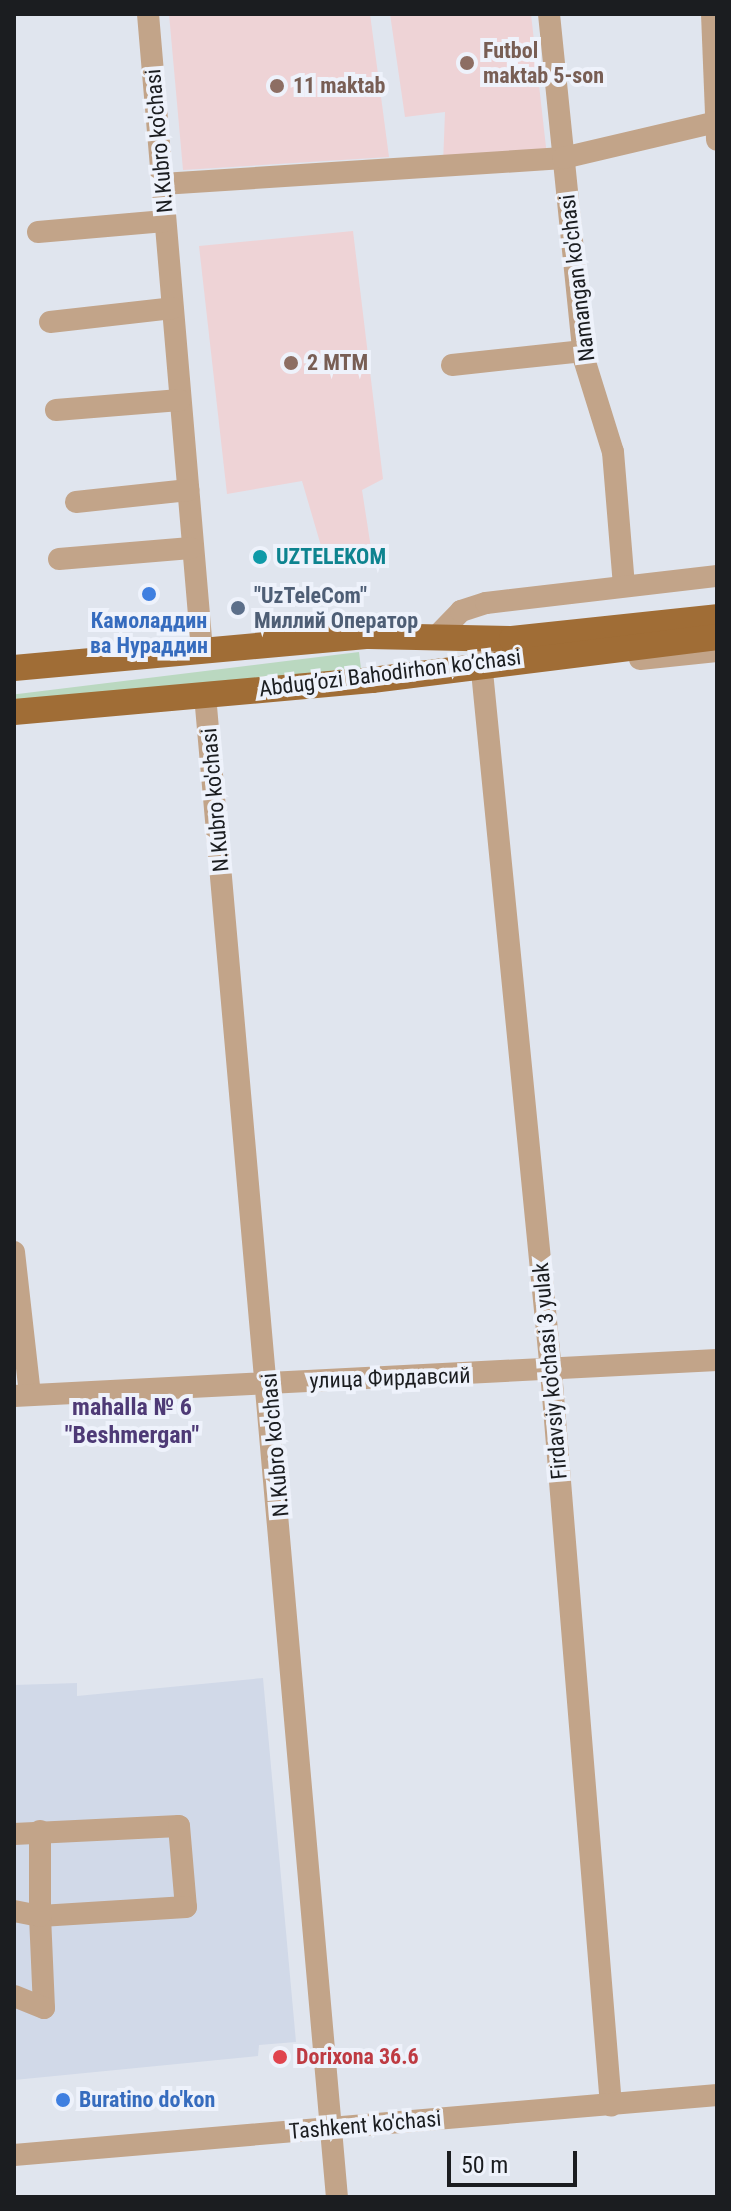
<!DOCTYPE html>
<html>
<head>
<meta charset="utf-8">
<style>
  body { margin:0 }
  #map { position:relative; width:731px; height:2211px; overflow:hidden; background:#e0e5ee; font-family:"Roboto Condensed",sans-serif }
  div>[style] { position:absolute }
  .built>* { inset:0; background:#d1d9e8 }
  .education>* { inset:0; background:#eed3d6 }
  .green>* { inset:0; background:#bad8c0; transform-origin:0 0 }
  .minor>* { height:22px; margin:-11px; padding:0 11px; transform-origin:11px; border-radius:11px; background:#c2a489 }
  .major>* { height:26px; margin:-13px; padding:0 13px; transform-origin:13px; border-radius:13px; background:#a06d36 }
  .dots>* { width:22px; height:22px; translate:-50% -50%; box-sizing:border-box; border:4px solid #eef2fb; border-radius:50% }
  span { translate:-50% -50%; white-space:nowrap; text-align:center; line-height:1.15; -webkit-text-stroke:8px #eef2fb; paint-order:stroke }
  .education-label { font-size:22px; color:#785e54; font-weight:700 }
  .left { translate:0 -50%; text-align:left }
  .street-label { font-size:22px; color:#1b1d20 }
  .culture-label { font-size:22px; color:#0d838f; font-weight:700 }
  .service-label { font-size:22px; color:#4e5e75; font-weight:700 }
  .shop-label { font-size:22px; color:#366cbe; font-weight:700 }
  .health-label { font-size:22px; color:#be3a42; font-weight:700 }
  .neighbourhood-label { font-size:24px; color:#4e3a76; font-weight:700 }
  .frame { position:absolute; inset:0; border:16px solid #1b1d20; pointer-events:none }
  .scale { position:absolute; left:447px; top:2151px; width:130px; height:36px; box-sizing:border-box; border:4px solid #1b1d20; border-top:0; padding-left:10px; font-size:24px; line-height:28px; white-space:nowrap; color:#1b1d20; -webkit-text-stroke:6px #eef2fb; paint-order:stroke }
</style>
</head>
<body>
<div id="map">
  <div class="built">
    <i style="clip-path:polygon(263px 1678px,296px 2042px,259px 2045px,258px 2056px,14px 2080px,14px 1685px,77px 1683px,77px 1696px)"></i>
  </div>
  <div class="education">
    <i style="clip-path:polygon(169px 14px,370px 14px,389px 157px,183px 170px)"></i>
    <i style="clip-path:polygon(390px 14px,531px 14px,547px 156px,443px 164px,445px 112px,405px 117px)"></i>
    <i style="clip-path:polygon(353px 231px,383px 479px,362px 490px,373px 561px,326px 563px,302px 481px,227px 494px,199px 246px)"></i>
  </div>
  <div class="green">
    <i style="left:359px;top:652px;width:16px;height:346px;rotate:83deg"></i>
  </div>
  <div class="minor">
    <i style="left:148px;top:14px;width:639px;rotate:85.15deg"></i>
    <i style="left:549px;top:14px;width:347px;rotate:84.2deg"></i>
    <i style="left:584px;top:359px;width:97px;rotate:72.7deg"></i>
    <i style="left:613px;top:452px;width:134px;rotate:85.3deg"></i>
    <i style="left:712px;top:14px;width:126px;rotate:87.7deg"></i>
    <i style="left:162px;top:184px;width:402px;rotate:-3.7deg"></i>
    <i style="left:563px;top:158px;width:157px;rotate:-13.2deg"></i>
    <i style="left:38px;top:232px;width:127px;rotate:-5deg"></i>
    <i style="left:50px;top:322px;width:123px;rotate:-6.5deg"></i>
    <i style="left:452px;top:365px;width:132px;rotate:-6.1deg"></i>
    <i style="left:56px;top:410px;width:124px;rotate:-4.6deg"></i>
    <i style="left:76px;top:502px;width:113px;rotate:-6.1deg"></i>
    <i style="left:59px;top:559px;width:132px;rotate:-4.8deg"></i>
    <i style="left:436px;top:637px;width:36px;rotate:-46deg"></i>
    <i style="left:461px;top:611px;width:26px;rotate:-18deg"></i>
    <i style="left:486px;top:603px;width:233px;rotate:-6.7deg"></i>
    <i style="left:480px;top:651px;width:723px;rotate:84.37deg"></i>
    <i style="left:551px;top:1371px;width:737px;rotate:85.33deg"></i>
    <i style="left:640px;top:659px;width:77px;rotate:-5.9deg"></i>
    <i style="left:205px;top:695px;width:1508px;rotate:84.98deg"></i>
    <i style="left:14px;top:1252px;width:144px;rotate:83.6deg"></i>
    <i style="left:14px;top:1396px;width:704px;rotate:-2.93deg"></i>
    <i style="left:14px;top:1834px;width:165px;rotate:-2.8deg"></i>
    <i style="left:179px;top:1826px;width:81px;rotate:85.1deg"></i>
    <i style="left:186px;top:1907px;width:146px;rotate:176.5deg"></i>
    <i style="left:40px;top:1916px;width:92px;rotate:87.5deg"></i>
    <i style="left:44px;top:2008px;width:32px;rotate:-158deg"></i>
    <i style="left:14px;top:1911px;width:26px;rotate:11deg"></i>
    <i style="left:40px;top:1916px;width:85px;rotate:-90deg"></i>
    <i style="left:14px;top:2155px;width:706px;rotate:-4.88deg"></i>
  </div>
  <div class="major">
    <i style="left:14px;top:668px;width:356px;rotate:-5.2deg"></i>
    <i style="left:369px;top:636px;width:143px;rotate:1.2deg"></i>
    <i style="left:512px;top:639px;width:206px;rotate:-6.1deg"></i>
    <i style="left:14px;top:712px;width:359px;rotate:-5.1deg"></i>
    <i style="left:372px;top:680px;width:348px;rotate:-7.1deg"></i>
  </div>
  <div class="dots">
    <i style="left:467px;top:63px;background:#8d6e63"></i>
    <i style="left:277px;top:86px;background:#8d6e63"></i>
    <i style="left:291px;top:363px;background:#8d6e63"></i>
    <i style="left:260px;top:557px;background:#0f9aa8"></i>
    <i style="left:149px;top:594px;background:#3f7fe0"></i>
    <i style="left:238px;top:608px;background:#5c6f8a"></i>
    <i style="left:280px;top:2057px;background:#e0444e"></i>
    <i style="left:63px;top:2100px;background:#3f7fe0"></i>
  </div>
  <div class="education-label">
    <span class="left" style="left:483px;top:63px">Futbol<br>maktab 5-son</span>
    <span class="left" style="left:293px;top:86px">11 maktab</span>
    <span class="left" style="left:307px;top:363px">2 MTM</span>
  </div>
  <div class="street-label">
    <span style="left:159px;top:141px;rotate:-95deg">N.Kubro ko'chasi</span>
    <span style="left:577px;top:278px;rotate:-97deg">Namangan ko'chasi</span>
    <span style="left:390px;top:673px;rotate:-7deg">Abdug’ozi Bahodirhon ko’chasi</span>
    <span style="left:215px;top:800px;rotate:-95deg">N.Kubro ko'chasi</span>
    <span style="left:550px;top:1371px;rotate:-95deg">Firdavsiy ko'chasi 3 yulak</span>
    <span style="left:390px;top:1378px;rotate:-2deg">улица Фирдавсий</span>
    <span style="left:275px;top:1445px;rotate:-95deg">N.Kubro ko'chasi</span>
    <span style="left:365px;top:2125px;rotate:-5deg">Tashkent ko'chasi</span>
  </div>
  <div class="culture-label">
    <span class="left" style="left:276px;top:557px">UZTELEKOM</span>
  </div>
  <div class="service-label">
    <span class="left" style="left:254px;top:608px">"UzTeleCom"<br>Миллий Оператор</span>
  </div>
  <div class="shop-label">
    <span style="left:149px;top:633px">Камоладдин<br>ва Нураддин</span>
    <span class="left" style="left:79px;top:2100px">Buratino do'kon</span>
  </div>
  <div class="health-label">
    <span class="left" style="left:296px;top:2057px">Dorixona 36.6</span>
  </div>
  <div class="neighbourhood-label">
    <span style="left:132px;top:1422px">mahalla № 6<br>"Beshmergan"</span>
  </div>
  <div class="frame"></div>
  <div class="scale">50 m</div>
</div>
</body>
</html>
